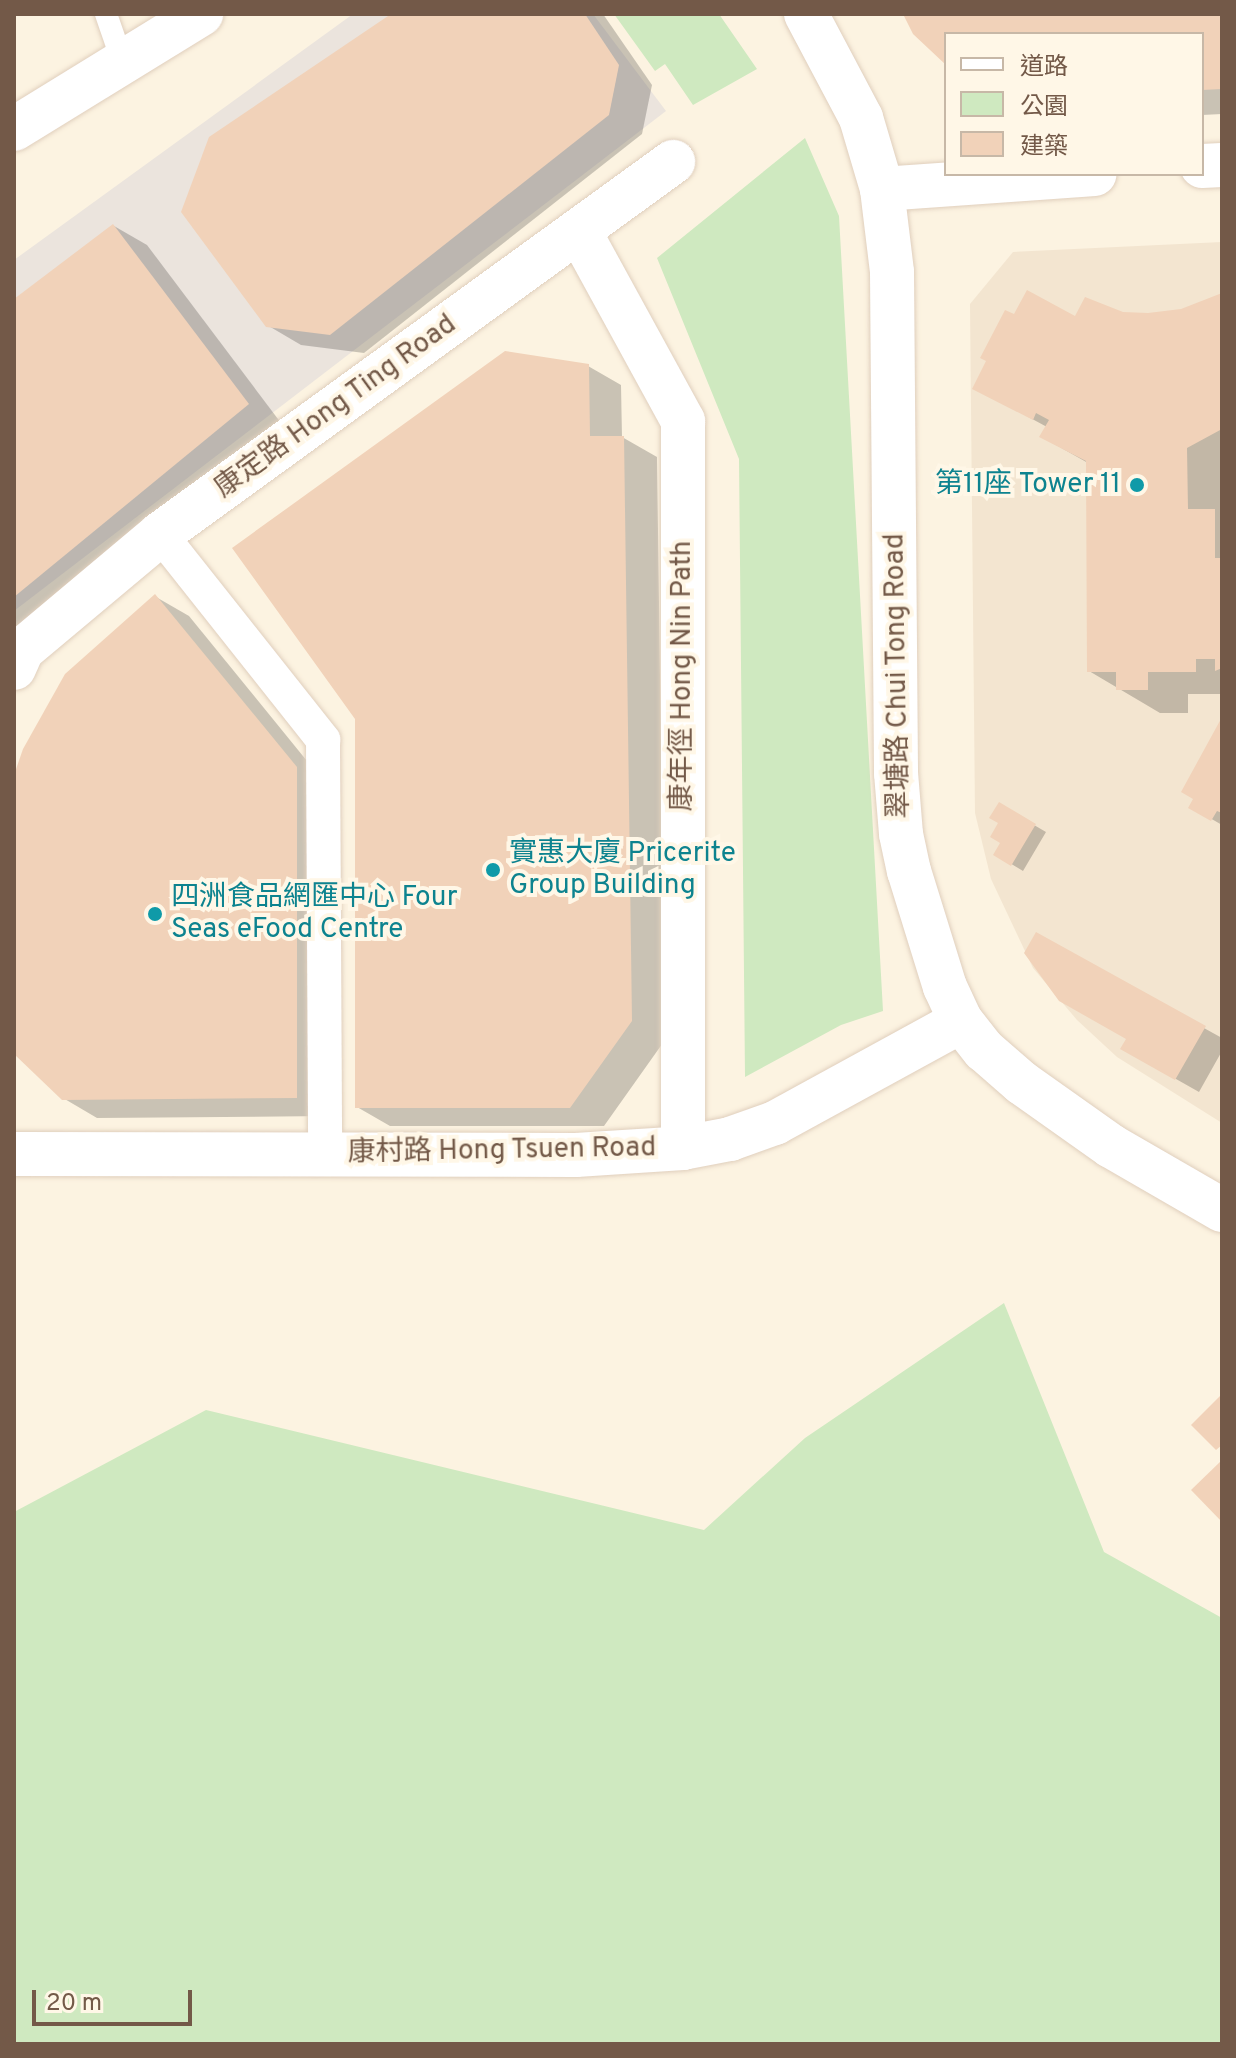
<!DOCTYPE html>
<html>
<head>
<meta charset="utf-8">
<style>
  body { margin:0 }
  #map { position:relative; width:1236px; height:2058px; overflow:hidden; background:#fcf3e1; font-family:Overpass,"Noto Sans TC",sans-serif }
  div>[style] { position:absolute }
  .residential>* { inset:0; background:#f3e5d0 }
  .industrial>* { inset:0; background:#ebe4dd }
  .green>* { inset:0; background:#cfe9c0 }
  .shadow>* { inset:0; background:#0003 }
  .building>* { inset:0; background:#f1d2b9 }
  .roads { filter:drop-shadow(0 0 2px #e0cfbd) drop-shadow(0 0 2px #e0cfbd) }
  .service>* { height:22px; margin:-11px; padding:0 11px; transform-origin:11px; border-radius:11px; background:#fff }
  .pedestrian>* { height:34px; margin:-17px; padding:0 17px; transform-origin:17px; border-radius:17px; background:#fff }
  .minor>* { height:44px; margin:-22px; padding:0 22px; transform-origin:22px; border-radius:22px; background:#fff }
  .secondary>* { height:44px; margin:-22px; padding:0 22px; transform-origin:22px; border-radius:22px; background:#fff }
  .dots>* { width:22px; height:22px; translate:-50% -50%; box-sizing:border-box; border:4px solid #fff7e7; border-radius:50% }
  span { translate:-50% -50%; white-space:nowrap; text-align:center; line-height:1.15; -webkit-text-stroke:8px #fff7e7; paint-order:stroke }
  .street-label { font-size:28px; color:#735948 }
  .culture-label { font-size:28px; color:#0d838f }
  .right { translate:-100% -50%; text-align:right }
  .left { translate:0 -50%; text-align:left }
  .frame { position:absolute; inset:0; border:16px solid #735948; pointer-events:none }
  .legend { position:absolute; left:944px; top:32px; width:260px; height:144px; box-sizing:border-box; background:#fff7e7; border:2px solid #c7b8a7; margin:0; padding:10px 14px; list-style:none; font-size:24px; color:#735948 }
  .legend li { display:flex; align-items:center; gap:16px; height:40px }
  .legend b { width:40px; border:2px solid #c7b8a7 }
  .scale { position:absolute; left:32px; top:1990px; width:160px; height:36px; box-sizing:border-box; border:4px solid #735948; border-top:0; padding-left:10px; font-size:24px; line-height:28px; white-space:nowrap; color:#735948; -webkit-text-stroke:6px #fff7e7; paint-order:stroke }
</style>
</head>
<body>
<div id="map">
  <div class="residential">
    <i style="clip-path:polygon(1222px 242px,1222px 1123px,1117px 1057px,1077px 1020px,1033px 968px,991px 879px,975px 813px,970px 304px,1013px 252px)"></i>
  </div>
  <div class="industrial">
    <i style="clip-path:polygon(353px 14px,593px 14px,666px 111px,14px 611px,14px 260px)"></i>
  </div>
  <div class="green">
    <i style="clip-path:polygon(614px 14px,719px 14px,757px 69px,693px 105px,665px 64px,655px 71px)"></i>
    <i style="clip-path:polygon(805px 138px,839px 216px,883px 1011px,841px 1025px,745px 1077px,739px 459px,657px 258px)"></i>
    <i style="clip-path:polygon(1004px 1303px,1104px 1552px,1222px 1618px,1222px 2044px,14px 2044px,14px 1512px,206px 1410px,704px 1530px,805px 1438px)"></i>
  </div>
  <div class="shadow">
    <i style="clip-path:polygon(395px 14px,603px 14px,652px 85px,642px 134px,364px 353px,301px 345px,267px 325px)"></i>
    <i style="clip-path:polygon(905px 14px,1222px 14px,1222px 114px,1202px 115px,1202px 34px,946px 34px,946px 61px)"></i>
    <i style="clip-path:polygon(114px 226px,147px 245px,281px 423px,14px 642px,14px 302px)"></i>
    <i style="clip-path:polygon(1222px 294px,1222px 694px,1188px 694px,1188px 713px,1160px 713px,1089px 671px,1088px 463px,1042px 437px,1047px 427px,975px 388px,1015px 317px,1076px 319px,1171px 314px)"></i>
    <i style="clip-path:polygon(588px 366px,621px 385px,622px 437px,657px 457px,665px 1040px,604px 1126px,390px 1126px,357px 1107px)"></i>
    <i style="clip-path:polygon(156px 597px,189px 616px,329px 788px,330px 1116px,97px 1118px,63px 1098px,14px 1051px,14px 781px)"></i>
    <i style="clip-path:polygon(1222px 721px,1222px 825px,1191px 807px)"></i>
    <i style="clip-path:polygon(1000px 805px,1046px 832px,1023px 871px,995px 854px,1003px 842px)"></i>
    <i style="clip-path:polygon(1036px 935px,1222px 1038px,1222px 1051px,1199px 1092px,1123px 1049px,1129px 1038px)"></i>
  </div>
  <div class="building">
    <i style="clip-path:polygon(391px 14px,585px 14px,619px 65px,609px 115px,330px 335px,266px 327px,181px 212px,209px 137px)"></i>
    <i style="clip-path:polygon(903px 14px,1222px 14px,1222px 89px,1202px 90px,1202px 34px,946px 34px,946px 65px,913px 34px)"></i>
    <i style="clip-path:polygon(113px 224px,249px 404px,14px 597px,14px 299px)"></i>
    <i style="clip-path:polygon(1027px 290px,1075px 316px,1085px 297px,1123px 312px,1148px 313px,1181px 309px,1222px 293px,1222px 429px,1187px 448px,1188px 509px,1215px 509px,1215px 558px,1222px 558px,1222px 668px,1215px 671px,1215px 659px,1196px 659px,1196px 672px,1148px 672px,1148px 690px,1116px 690px,1116px 672px,1087px 672px,1086px 461px,1039px 437px,1049px 420px,1036px 413px,1033px 420px,972px 389px,986px 361px,980px 358px,1005px 310px,1014px 314px)"></i>
    <i style="clip-path:polygon(505px 351px,589px 364px,590px 436px,624px 436px,632px 1021px,570px 1108px,355px 1108px,355px 719px,232px 548px)"></i>
    <i style="clip-path:polygon(155px 594px,297px 767px,297px 1098px,62px 1100px,14px 1054px,14px 775px,23px 749px,65px 674px)"></i>
    <i style="clip-path:polygon(1222px 717px,1222px 813px,1217px 811px,1211px 821px,1188px 808px,1193px 799px,1181px 792px)"></i>
    <i style="clip-path:polygon(999px 802px,1036px 824px,1011px 866px,993px 855px,1000px 843px,990px 837px,998px 823px,989px 818px)"></i>
    <i style="clip-path:polygon(1036px 932px,1206px 1026px,1175px 1080px,1120px 1049px,1126px 1039px,1059px 1001px,1024px 953px)"></i>
    <i style="clip-path:polygon(1222px 1394px,1222px 1445px,1216px 1450px,1191px 1425px)"></i>
    <i style="clip-path:polygon(1222px 1460px,1222px 1522px,1191px 1490px)"></i>
  </div>
  <div class="roads">
    <div class="service">
      <i style="left:106px;top:14px;width:52px;rotate:70.9deg"></i>
    </div>
    <div class="pedestrian">
      <i style="left:160px;top:534px;width:263px;rotate:51.6deg"></i>
      <i style="left:323px;top:740px;width:414px;rotate:89.7deg"></i>
    </div>
    <div class="minor">
      <i style="left:806px;top:14px;width:118px;rotate:62.1deg"></i>
      <i style="left:861px;top:118px;width:74px;rotate:73.5deg"></i>
      <i style="left:882px;top:189px;width:84px;rotate:83.1deg"></i>
      <i style="left:892px;top:272px;width:501px;rotate:89.54deg"></i>
      <i style="left:896px;top:773px;width:61px;rotate:85.3deg"></i>
      <i style="left:901px;top:834px;width:38px;rotate:78deg"></i>
      <i style="left:909px;top:871px;width:121px;rotate:72.8deg"></i>
      <i style="left:945px;top:987px;width:38px;rotate:65deg"></i>
      <i style="left:961px;top:1021px;width:37px;rotate:52deg"></i>
      <i style="left:984px;top:1050px;width:50px;rotate:41deg"></i>
      <i style="left:1022px;top:1083px;width:109px;rotate:35.3deg"></i>
      <i style="left:1111px;top:1146px;width:128px;rotate:30deg"></i>
      <i style="left:1202px;top:166px;width:20px;rotate:-3deg"></i>
      <i style="left:882px;top:189px;width:213px;rotate:-4deg"></i>
      <i style="left:579px;top:231px;width:217px;rotate:61.3deg"></i>
      <i style="left:683px;top:421px;width:727px;rotate:90deg"></i>
      <i style="left:14px;top:668px;width:20px;rotate:-66deg"></i>
      <i style="left:22px;top:650px;width:180px;rotate:-40deg"></i>
      <i style="left:160px;top:534px;width:634px;rotate:-35.95deg"></i>
      <i style="left:14px;top:1154px;width:562px;rotate:0.1deg"></i>
      <i style="left:576px;top:1155px;width:107px;rotate:-3.7deg"></i>
      <i style="left:683px;top:1148px;width:48px;rotate:-10.8deg"></i>
      <i style="left:730px;top:1139px;width:48px;rotate:-19.6deg"></i>
      <i style="left:775px;top:1123px;width:212px;rotate:-28.7deg"></i>
    </div>
    <div class="secondary">
      <i style="left:14px;top:129px;width:220px;rotate:-31.6deg"></i>
    </div>
  </div>
  <div class="dots">
    <i style="left:1137px;top:485px;background:#0f9aa8"></i>
    <i style="left:493px;top:870px;background:#0f9aa8"></i>
    <i style="left:155px;top:914px;background:#0f9aa8"></i>
  </div>
  <div class="street-label">
    <span style="left:336px;top:407px;rotate:-36deg">康定路 Hong Ting Road</span>
    <span style="left:683px;top:676px;rotate:-90deg">康年徑 Hong Nin Path</span>
    <span style="left:898px;top:676px;rotate:-91deg">翠塘路 Chui Tong Road</span>
    <span style="left:502px;top:1151px;rotate:-1deg">康村路 Hong Tsuen Road</span>
  </div>
  <div class="culture-label">
    <span class="right" style="left:1121px;top:485px">第11座 Tower 11</span>
    <span class="left" style="left:509px;top:870px">實惠大廈 Pricerite<br>Group Building</span>
    <span class="left" style="left:171px;top:914px">四洲食品網匯中心 Four<br>Seas eFood Centre</span>
  </div>
  <div class="frame"></div>
  <ul class="legend">
  <li><b style="height:10px;background:#fff"></b>道路</li>
  <li><b style="height:22px;background:#cfe9c0"></b>公園</li>
  <li><b style="height:22px;background:#f1d2b9"></b>建築</li>
  </ul>
  <div class="scale">20 m</div>
</div>
</body>
</html>
